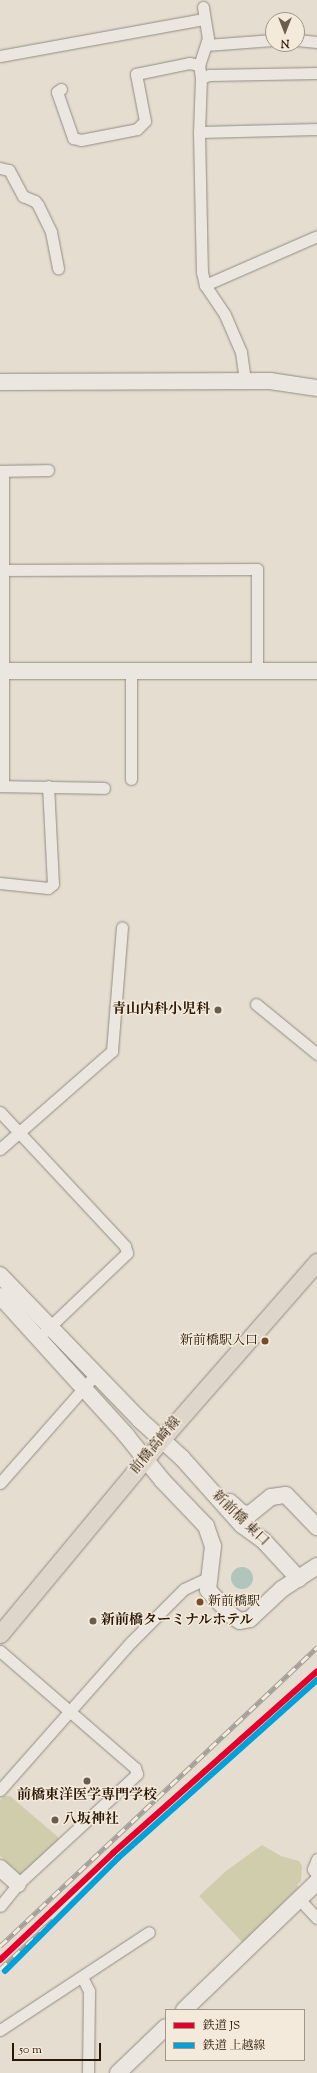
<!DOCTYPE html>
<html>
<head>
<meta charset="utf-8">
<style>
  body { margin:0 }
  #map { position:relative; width:317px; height:2073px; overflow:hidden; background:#e5ddd0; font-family:"Sorts Mill Goudy","Noto Serif JP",serif }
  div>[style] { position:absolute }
  .green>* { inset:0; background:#d0cdad }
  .water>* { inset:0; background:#b0c6ba }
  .round { border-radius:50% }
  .roads { filter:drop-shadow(0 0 1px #928c82) drop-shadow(0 0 1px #928c82) }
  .street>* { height:11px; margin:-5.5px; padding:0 5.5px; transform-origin:5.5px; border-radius:5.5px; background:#ebe6e0 }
  .secondary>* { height:16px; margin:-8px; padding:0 8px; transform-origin:8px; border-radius:8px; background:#ebe6e0 }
  .primary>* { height:17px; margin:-8.5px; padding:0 8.5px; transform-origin:8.5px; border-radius:8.5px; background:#ded6cb }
  .rail>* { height:4.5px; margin-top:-2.25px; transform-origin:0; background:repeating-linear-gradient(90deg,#f4eadb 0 9px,#a4a099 0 18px); box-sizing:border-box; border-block:1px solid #a4a099 }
  .rail-1>* { height:6px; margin:-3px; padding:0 3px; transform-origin:3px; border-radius:3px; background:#e4002b }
  .rail-2>* { height:6px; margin:-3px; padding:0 3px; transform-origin:3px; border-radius:3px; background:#02a0d8 }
  .dots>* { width:11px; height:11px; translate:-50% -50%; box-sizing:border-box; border:2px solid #f4eadb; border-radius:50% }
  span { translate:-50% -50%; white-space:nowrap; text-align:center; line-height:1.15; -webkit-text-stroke:3px #f4eadb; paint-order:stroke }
  .bus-label { font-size:13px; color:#2a1805 }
  .right { translate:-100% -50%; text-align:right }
  .left { translate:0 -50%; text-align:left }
  .poi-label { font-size:14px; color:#2a1805; font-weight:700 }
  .street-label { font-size:14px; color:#2a1805 }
  .legend { position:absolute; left:165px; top:2009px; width:140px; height:52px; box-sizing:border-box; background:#f4eadb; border:1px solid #a39685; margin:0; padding:5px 7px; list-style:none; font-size:12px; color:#2a1805 }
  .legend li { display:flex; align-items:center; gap:8px; height:20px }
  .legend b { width:20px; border:1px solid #a39685 }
  .north { position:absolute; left:265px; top:12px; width:40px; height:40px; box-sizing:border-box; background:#f4eadb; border:1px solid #a39685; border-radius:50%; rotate:180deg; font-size:11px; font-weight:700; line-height:16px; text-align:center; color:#2a1805 }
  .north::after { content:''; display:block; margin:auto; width:14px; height:18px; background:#6b5d4c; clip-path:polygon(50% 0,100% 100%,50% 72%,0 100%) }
  .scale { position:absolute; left:12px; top:2043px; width:89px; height:18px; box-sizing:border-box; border:2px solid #2a1805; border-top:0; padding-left:5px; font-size:12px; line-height:14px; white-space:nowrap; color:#2a1805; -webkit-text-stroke:3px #f4eadb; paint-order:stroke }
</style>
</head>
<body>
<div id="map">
  <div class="green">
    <i style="clip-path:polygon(3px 1796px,10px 1796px,58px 1837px,58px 1842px,24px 1874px,20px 1874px,0 1856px,0 1800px)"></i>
    <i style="clip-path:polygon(262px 1845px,281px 1856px,299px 1861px,302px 1866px,301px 1881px,297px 1885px,299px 1887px,243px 1943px,199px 1896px,226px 1871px)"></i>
  </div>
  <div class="water">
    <i class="round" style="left:231px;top:1567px;width:22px;height:22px"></i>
  </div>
  <div class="roads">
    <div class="street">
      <i style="left:203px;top:7px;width:31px;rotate:81deg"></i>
      <i style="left:208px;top:38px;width:28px;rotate:108deg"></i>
      <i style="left:199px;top:65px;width:13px;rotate:81deg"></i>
      <i style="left:201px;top:78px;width:54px;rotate:92.1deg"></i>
      <i style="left:199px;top:132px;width:140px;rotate:88.8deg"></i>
      <i style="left:202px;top:272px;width:13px;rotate:77deg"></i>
      <i style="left:205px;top:285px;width:36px;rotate:56deg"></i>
      <i style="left:225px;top:315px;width:40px;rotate:66.6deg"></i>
      <i style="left:241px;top:352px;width:29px;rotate:82deg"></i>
      <i style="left:297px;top:40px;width:20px;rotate:6deg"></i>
      <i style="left:206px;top:45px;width:67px;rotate:-4.3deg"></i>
      <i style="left:0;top:56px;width:207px;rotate:-10.3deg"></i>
      <i style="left:201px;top:78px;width:9px;rotate:-21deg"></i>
      <i style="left:209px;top:75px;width:108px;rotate:-1.1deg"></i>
      <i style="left:61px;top:89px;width:5px;rotate:143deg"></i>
      <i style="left:57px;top:92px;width:49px;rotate:70.8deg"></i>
      <i style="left:73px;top:138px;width:8px;rotate:14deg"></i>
      <i style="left:81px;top:140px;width:57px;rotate:-11.1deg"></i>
      <i style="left:137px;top:129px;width:11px;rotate:-45deg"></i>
      <i style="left:145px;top:121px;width:48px;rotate:-100.8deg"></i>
      <i style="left:136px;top:74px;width:54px;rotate:-11.7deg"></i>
      <i style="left:189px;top:63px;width:10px;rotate:11deg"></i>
      <i style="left:199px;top:132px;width:118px;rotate:-1.5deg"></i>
      <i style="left:0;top:168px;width:9px;rotate:13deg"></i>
      <i style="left:9px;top:170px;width:30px;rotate:62deg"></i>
      <i style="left:23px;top:196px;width:13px;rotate:23deg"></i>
      <i style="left:35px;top:201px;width:5px;rotate:53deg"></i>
      <i style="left:38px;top:205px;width:30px;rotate:64deg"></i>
      <i style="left:51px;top:232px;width:37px;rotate:79deg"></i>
      <i style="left:205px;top:285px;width:122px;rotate:-23.6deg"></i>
      <i style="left:0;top:471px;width:48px;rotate:-1.2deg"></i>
      <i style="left:3px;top:471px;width:315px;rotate:90deg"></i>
      <i style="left:0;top:570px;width:257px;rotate:-0.2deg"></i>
      <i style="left:257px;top:569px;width:102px;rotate:90deg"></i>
      <i style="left:131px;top:671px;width:108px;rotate:90deg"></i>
      <i style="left:0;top:786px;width:104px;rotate:1.1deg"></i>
      <i style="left:0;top:883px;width:48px;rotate:5.9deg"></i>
      <i style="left:48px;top:888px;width:6px;rotate:-39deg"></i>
      <i style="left:53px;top:884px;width:98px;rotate:-92.9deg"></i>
      <i style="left:256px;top:1004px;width:79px;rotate:39.3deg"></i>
      <i style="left:0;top:1112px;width:183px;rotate:47deg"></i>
      <i style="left:125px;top:1246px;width:7px;rotate:74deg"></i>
      <i style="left:127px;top:1253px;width:113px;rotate:136.4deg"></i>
      <i style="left:0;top:1149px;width:149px;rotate:-41.2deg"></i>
      <i style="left:112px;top:1051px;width:124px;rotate:-85.4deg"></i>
      <i style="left:0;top:1483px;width:147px;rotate:-48.6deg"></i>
      <i style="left:0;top:1651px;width:179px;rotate:40.9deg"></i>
      <i style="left:135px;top:1768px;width:6px;rotate:72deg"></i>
      <i style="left:137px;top:1774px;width:162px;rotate:137.3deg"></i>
      <i style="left:18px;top:1884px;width:28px;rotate:129deg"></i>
      <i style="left:0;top:1790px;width:198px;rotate:-48.5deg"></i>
      <i style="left:131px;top:1642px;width:75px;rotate:-45deg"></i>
      <i style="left:184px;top:1589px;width:26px;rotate:-25deg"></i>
      <i style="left:317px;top:1859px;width:11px;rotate:112deg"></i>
      <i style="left:313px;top:1869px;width:7px;rotate:56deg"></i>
      <i style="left:299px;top:1899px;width:26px;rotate:47deg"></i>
      <i style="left:82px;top:1977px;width:16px;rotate:63deg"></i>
      <i style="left:89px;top:1991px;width:82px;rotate:90.7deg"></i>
      <i style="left:0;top:2030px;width:178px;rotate:-33.3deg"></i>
    </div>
    <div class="secondary">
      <i style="left:0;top:382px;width:270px;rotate:-0.2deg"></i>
      <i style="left:270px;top:381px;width:48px;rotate:8.5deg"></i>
      <i style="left:0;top:671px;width:317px"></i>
      <i style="left:0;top:1275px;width:202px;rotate:46deg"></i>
      <i style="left:140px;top:1420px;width:57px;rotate:42.1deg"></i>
      <i style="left:182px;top:1458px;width:90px;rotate:48.2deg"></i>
      <i style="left:242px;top:1525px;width:26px;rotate:36deg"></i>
      <i style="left:263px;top:1540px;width:53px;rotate:47.3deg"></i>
      <i style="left:0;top:1296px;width:188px;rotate:47.8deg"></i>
      <i style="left:126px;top:1435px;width:58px;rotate:51.3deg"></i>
      <i style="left:162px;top:1480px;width:64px;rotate:46.3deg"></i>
      <i style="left:206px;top:1526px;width:21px;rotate:71deg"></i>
      <i style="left:213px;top:1546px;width:44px;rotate:96.5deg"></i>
      <i style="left:208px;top:1590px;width:35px;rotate:47deg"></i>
      <i style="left:232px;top:1616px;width:9px;rotate:32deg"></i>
      <i style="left:240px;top:1621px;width:10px;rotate:-11deg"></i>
      <i style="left:250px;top:1619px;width:44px;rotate:-43.2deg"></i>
      <i style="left:282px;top:1589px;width:42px;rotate:-33.3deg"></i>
      <i style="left:230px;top:1502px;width:16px;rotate:43deg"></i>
      <i style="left:242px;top:1513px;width:8px;rotate:7deg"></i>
      <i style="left:250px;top:1514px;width:27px;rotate:-39deg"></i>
      <i style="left:271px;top:1497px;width:15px;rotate:-8deg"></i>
      <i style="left:286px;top:1495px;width:45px;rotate:45.9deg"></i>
      <i style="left:0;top:1868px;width:24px;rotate:42deg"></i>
      <i style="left:184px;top:2010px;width:185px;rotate:-43.9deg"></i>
      <i style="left:118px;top:2073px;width:66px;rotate:-43.8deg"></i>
    </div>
    <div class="primary">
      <i style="left:0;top:1634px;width:252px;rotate:-50.3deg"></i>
      <i style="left:161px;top:1440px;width:237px;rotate:-48.8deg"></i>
    </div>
  </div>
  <div class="rail">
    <i style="left:0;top:1946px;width:436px;rotate:-43.3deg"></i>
    <i style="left:0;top:1969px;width:72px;rotate:-42.8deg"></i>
  </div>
  <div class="rail-1">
    <i style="left:0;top:1960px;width:156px;rotate:-43.4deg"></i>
    <i style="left:113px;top:1853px;width:273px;rotate:-41.7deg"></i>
  </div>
  <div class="rail-2">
    <i style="left:5px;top:1971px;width:160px;rotate:-45deg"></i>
    <i style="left:118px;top:1858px;width:267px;rotate:-41.8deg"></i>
  </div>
  <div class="dots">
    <i style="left:218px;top:1010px;background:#6b5d4c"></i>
    <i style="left:265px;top:1341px;background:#7a4b2a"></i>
    <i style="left:200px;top:1602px;background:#7a4b2a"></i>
    <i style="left:93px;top:1621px;background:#6b5d4c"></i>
    <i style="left:87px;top:1781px;background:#6b5d4c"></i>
    <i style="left:55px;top:1820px;background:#6b5d4c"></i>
  </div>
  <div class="bus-label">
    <span class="right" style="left:258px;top:1341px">新前橋駅入口</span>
    <span class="left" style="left:208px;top:1602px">新前橋駅</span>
  </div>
  <div class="poi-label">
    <span class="right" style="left:210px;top:1010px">青山内科小児科</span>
    <span class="left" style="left:101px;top:1621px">新前橋ターミナルホテル</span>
    <span style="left:87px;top:1796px">前橋東洋医学専門学校</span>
    <span class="left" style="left:63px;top:1820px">八坂神社</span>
  </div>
  <div class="street-label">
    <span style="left:156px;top:1446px;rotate:-50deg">前橋高崎線</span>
    <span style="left:240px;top:1519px;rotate:44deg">新前橋 東口</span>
  </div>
  <ul class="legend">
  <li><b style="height:5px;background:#e4002b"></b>鉄道 JS</li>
  <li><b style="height:5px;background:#02a0d8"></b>鉄道 上越線</li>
  </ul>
  <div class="north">N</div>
  <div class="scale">50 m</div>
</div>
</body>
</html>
